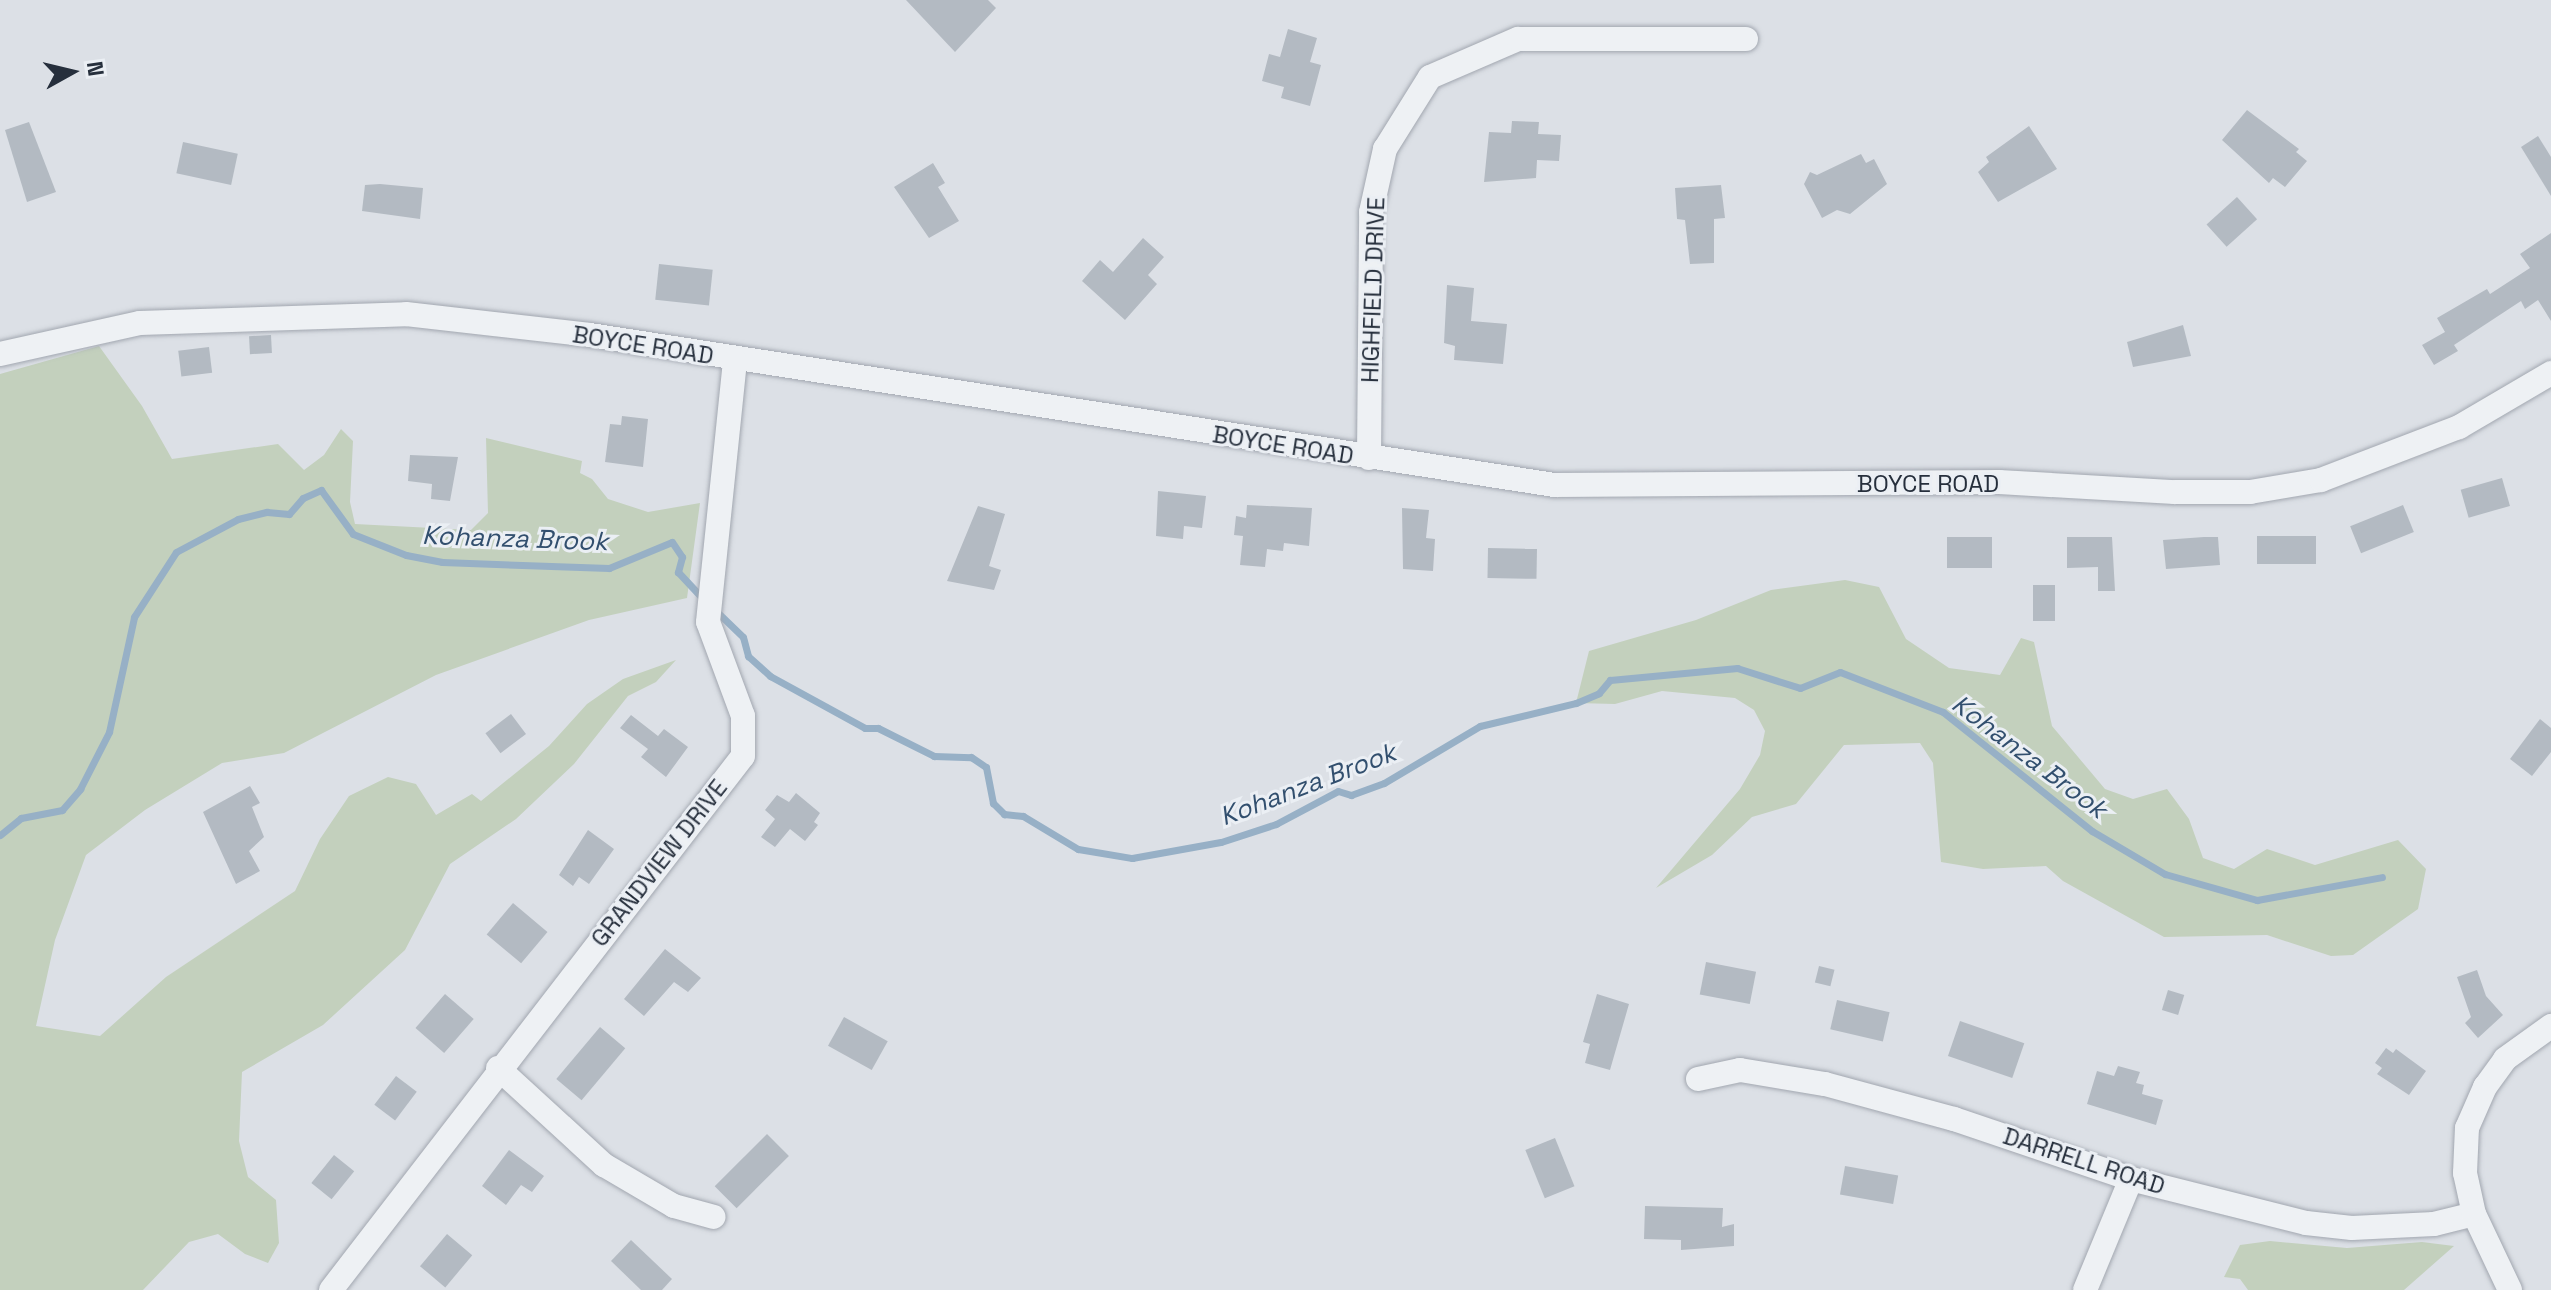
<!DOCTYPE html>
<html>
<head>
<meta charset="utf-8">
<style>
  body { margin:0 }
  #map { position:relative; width:2551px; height:1290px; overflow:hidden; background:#dce0e6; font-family:"Space Grotesk",sans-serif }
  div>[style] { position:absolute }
  .green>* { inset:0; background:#c3d0bd }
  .stream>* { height:7px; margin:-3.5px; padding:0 3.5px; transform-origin:3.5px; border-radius:3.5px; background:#97b0c6 }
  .building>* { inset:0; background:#b3bac2; transform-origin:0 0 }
  .roads { filter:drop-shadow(0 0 2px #a2a7b0) drop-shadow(0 0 2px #a2a7b0) }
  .minor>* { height:24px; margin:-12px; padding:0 12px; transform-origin:12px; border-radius:12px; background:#eef1f4 }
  span { translate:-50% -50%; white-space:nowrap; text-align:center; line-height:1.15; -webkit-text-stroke:6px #ebeff4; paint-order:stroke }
  .street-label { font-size:24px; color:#262f3c }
  .water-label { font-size:26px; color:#324f6e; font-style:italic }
  .north { position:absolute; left:32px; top:32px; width:80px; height:80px; -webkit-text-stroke:6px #ebeff4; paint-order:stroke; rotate:82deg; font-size:22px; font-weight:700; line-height:32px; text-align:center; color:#262f3c }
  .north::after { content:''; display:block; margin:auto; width:28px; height:36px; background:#262f3c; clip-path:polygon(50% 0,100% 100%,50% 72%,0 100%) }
</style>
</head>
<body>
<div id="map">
  <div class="green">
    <i style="clip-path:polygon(99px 346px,142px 406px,172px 459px,278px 444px,304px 470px,324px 455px,341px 429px,353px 441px,350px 502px,355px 524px,471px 530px,488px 513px,486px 438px,582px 461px,580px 473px,592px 479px,608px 499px,648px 512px,700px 503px,687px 598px,589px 620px,436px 675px,284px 753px,222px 763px,145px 810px,86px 855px,55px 940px,36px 1026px,100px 1036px,166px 977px,295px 891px,320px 839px,349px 796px,388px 777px,416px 784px,436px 815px,472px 794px,481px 801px,549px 746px,587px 704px,623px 679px,676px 660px,656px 682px,628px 696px,574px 764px,516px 819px,450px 864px,405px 950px,323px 1025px,242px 1072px,239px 1141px,248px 1177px,276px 1200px,279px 1243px,268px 1263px,245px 1254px,218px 1234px,189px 1242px,143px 1290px,0 1290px,0 374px)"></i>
    <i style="clip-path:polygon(1845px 580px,1879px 587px,1906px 639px,1949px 668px,2000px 675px,2021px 638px,2034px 642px,2052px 726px,2105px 789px,2133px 799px,2167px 789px,2189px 819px,2203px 858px,2234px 869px,2267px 849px,2315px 865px,2398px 840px,2426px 869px,2418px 909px,2353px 955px,2331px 956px,2267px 935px,2164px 937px,2063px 881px,2046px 866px,1983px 869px,1941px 862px,1933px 763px,1920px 743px,1844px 745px,1796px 804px,1752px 817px,1712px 855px,1656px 888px,1740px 789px,1760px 755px,1765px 731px,1754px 710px,1735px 698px,1662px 691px,1615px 704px,1576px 703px,1589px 651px,1696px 620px,1771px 590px)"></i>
    <i style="clip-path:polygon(2270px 1241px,2347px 1248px,2422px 1242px,2454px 1246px,2404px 1290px,2248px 1290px,2240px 1279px,2224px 1277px,2240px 1245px)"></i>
  </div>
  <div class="stream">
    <i style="left:714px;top:609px;width:40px;rotate:44deg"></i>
    <i style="left:743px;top:637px;width:20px;rotate:75deg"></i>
    <i style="left:748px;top:656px;width:30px;rotate:42deg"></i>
    <i style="left:770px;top:676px;width:108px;rotate:28.7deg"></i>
    <i style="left:865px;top:728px;width:13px"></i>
    <i style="left:878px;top:728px;width:63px;rotate:26.6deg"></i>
    <i style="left:934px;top:756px;width:37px;rotate:2deg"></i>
    <i style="left:971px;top:757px;width:18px;rotate:34deg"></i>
    <i style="left:986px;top:767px;width:37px;rotate:79deg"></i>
    <i style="left:993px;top:803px;width:16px;rotate:45deg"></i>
    <i style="left:1004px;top:814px;width:19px;rotate:6deg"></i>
    <i style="left:1023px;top:816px;width:64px;rotate:31deg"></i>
    <i style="left:1078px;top:849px;width:55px;rotate:9.5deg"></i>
    <i style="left:1132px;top:858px;width:90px;rotate:-10.2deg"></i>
    <i style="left:1221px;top:842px;width:58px;rotate:-18.1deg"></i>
    <i style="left:1276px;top:824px;width:70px;rotate:-28deg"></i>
    <i style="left:1338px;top:791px;width:14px;rotate:17deg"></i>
    <i style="left:1351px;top:795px;width:35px;rotate:-20deg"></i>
    <i style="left:1384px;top:783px;width:112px;rotate:-30.7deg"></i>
    <i style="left:1480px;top:726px;width:99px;rotate:-13.5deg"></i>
    <i style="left:1576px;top:703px;width:25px;rotate:-23deg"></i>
    <i style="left:1599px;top:693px;width:17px;rotate:-50deg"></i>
    <i style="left:1610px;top:680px;width:128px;rotate:-5.4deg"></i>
    <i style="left:1737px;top:668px;width:66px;rotate:17.6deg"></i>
    <i style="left:1800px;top:688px;width:43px;rotate:-21.8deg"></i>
    <i style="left:1840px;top:672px;width:110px;rotate:21.2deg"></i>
    <i style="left:1943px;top:712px;width:191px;rotate:38.6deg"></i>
    <i style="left:2092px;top:831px;width:85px;rotate:30.5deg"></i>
    <i style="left:2165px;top:874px;width:96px;rotate:15.8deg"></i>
    <i style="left:2257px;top:900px;width:127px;rotate:-10.4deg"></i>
    <i style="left:0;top:835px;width:27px;rotate:-39deg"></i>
    <i style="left:21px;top:818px;width:42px;rotate:-11deg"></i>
    <i style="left:62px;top:810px;width:28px;rotate:-49deg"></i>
    <i style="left:80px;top:789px;width:64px;rotate:-63deg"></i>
    <i style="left:109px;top:732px;width:118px;rotate:-77.7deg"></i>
    <i style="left:134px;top:617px;width:77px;rotate:-57.1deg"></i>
    <i style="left:176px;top:552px;width:70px;rotate:-28deg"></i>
    <i style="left:238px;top:519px;width:30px;rotate:-14deg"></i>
    <i style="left:267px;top:512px;width:22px;rotate:5deg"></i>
    <i style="left:289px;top:514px;width:21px;rotate:-49deg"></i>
    <i style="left:303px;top:498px;width:20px;rotate:-24deg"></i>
    <i style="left:321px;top:490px;width:54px;rotate:54deg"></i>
    <i style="left:353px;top:534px;width:57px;rotate:21.6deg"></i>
    <i style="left:406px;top:555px;width:37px;rotate:11deg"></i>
    <i style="left:442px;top:562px;width:167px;rotate:2.1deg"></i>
    <i style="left:609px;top:568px;width:68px;rotate:-22.4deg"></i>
    <i style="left:672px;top:542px;width:18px;rotate:56deg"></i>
    <i style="left:682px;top:557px;width:16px;rotate:105deg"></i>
    <i style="left:678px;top:572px;width:40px;rotate:47deg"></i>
  </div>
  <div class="building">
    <i style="clip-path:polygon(906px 0,988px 0,996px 8px,955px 52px)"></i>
    <i style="clip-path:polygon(1288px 29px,1317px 38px,1310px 62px,1321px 65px,1310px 106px,1281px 98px,1284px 87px,1262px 81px,1269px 54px,1280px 57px)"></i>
    <i style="clip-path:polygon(2247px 110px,2299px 149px,2296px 152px,2307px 161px,2285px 187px,2273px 178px,2269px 183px,2222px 140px)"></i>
    <i style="clip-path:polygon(1512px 121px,1539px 122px,1538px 134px,1561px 135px,1559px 161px,1537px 160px,1536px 178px,1484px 182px,1489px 132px,1511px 133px)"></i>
    <i style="clip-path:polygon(29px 122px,56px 192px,27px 202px,5px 130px)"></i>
    <i style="clip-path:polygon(2029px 126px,2057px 169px,1998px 202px,1978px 172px,1989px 162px,1986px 157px)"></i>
    <i style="clip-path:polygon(2538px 136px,2551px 157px,2551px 196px,2521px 147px)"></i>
    <i style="left:183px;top:142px;width:56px;height:32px;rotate:12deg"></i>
    <i style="clip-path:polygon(1861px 154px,1866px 163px,1874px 159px,1887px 184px,1850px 214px,1837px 210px,1822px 218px,1804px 184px,1810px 172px,1817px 175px)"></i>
    <i style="clip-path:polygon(933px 163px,945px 183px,938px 187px,959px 221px,929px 238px,894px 187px)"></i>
    <i style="clip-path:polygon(380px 184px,423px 188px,420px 219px,362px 211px,365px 185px)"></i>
    <i style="clip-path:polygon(1721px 185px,1725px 218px,1714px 219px,1714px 263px,1690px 264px,1685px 220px,1677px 219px,1675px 188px)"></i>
    <i style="left:2237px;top:197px;width:30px;height:41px;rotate:48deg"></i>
    <i style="clip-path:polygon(2551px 233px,2551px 321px,2538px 300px,2525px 309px,2521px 301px,2454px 345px,2458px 351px,2434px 365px,2422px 345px,2445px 332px,2437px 318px,2487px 289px,2490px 294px,2530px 268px,2520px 254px)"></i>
    <i style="clip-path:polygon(1143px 238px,1164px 257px,1148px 275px,1157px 284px,1125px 320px,1082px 281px,1100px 260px,1113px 272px)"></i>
    <i style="left:659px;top:264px;width:54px;height:36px;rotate:6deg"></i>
    <i style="clip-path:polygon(1447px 285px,1474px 288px,1471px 321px,1507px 324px,1503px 364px,1454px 360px,1455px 346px,1444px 343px)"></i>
    <i style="clip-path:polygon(2183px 325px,2191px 356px,2133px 367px,2127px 342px)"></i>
    <i style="left:271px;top:335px;width:18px;height:22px;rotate:87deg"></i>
    <i style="left:209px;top:347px;width:26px;height:31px;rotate:83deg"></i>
    <i style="clip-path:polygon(622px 416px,648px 419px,643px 467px,605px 462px,610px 424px,621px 425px)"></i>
    <i style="clip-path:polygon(410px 455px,458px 457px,450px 501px,431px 499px,432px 484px,408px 481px)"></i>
    <i style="left:2502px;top:478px;width:29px;height:43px;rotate:74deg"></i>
    <i style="clip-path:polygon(1158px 491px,1206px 496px,1202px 528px,1184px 526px,1183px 539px,1156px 536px)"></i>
    <i style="clip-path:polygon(1247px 505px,1312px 508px,1309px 546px,1284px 543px,1283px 551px,1267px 549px,1265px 567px,1240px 565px,1243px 536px,1234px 535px,1236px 516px,1246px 518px)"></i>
    <i style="left:2403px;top:505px;width:29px;height:57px;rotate:68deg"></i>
    <i style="clip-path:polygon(978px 506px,1005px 514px,989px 566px,1001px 570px,994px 590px,947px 581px)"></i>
    <i style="clip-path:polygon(1402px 508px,1429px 510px,1426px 538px,1435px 539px,1433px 571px,1403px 569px)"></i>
    <i style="left:2316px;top:536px;width:28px;height:59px;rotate:90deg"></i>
    <i style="left:1992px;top:537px;width:31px;height:45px;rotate:90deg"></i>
    <i style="clip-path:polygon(2067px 537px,2112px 537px,2115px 591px,2098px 591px,2098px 567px,2067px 568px)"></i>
    <i style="clip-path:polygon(2204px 537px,2218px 537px,2220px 565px,2166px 569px,2163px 540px)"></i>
    <i style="left:1488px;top:548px;width:49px;height:30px;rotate:1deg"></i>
    <i style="left:2033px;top:585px;width:22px;height:36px"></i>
    <i style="left:511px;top:714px;width:25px;height:32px;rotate:53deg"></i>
    <i style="clip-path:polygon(631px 715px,658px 736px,664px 729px,688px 747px,666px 777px,641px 757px,648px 749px,620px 728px)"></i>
    <i style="clip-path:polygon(2540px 719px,2551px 728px,2551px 752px,2532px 776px,2510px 759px)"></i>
    <i style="clip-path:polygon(250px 786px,260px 803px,252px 807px,264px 837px,249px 851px,260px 871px,236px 884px,203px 812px)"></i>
    <i style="clip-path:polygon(796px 793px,820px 813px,814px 822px,818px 825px,805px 841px,790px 829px,775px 847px,761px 837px,775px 819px,765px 810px,777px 795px,789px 802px)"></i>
    <i style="clip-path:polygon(588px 830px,614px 849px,589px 884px,579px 877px,573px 886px,559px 875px)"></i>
    <i style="left:513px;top:903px;width:45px;height:41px;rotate:40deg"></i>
    <i style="clip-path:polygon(665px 949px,701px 978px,688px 992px,674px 982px,644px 1016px,624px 999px)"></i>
    <i style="left:1706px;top:962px;width:51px;height:33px;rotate:11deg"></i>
    <i style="left:1819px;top:966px;width:16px;height:17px;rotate:14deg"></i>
    <i style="clip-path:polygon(2477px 970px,2486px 996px,2503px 1015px,2478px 1038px,2465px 1023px,2471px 1017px,2457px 977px)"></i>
    <i style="left:2168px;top:990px;width:17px;height:21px;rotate:17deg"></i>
    <i style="left:445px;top:994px;width:38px;height:45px;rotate:41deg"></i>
    <i style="clip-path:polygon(1597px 994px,1629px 1004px,1610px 1070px,1585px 1063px,1590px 1044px,1583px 1042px)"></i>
    <i style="left:1837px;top:1000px;width:54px;height:30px;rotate:13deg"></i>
    <i style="left:844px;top:1017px;width:50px;height:33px;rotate:29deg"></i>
    <i style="left:1960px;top:1021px;width:68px;height:37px;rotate:19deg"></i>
    <i style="left:600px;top:1027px;width:33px;height:68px;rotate:40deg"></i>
    <i style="clip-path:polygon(2386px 1048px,2393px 1053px,2396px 1049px,2426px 1071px,2409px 1095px,2377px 1074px,2382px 1068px,2375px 1063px)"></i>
    <i style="clip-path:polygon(2118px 1066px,2140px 1072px,2136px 1083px,2144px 1085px,2142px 1094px,2163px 1100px,2156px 1125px,2087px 1104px,2097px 1071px,2114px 1076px)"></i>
    <i style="left:396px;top:1076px;width:26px;height:36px;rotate:37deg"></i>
    <i style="left:767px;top:1134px;width:31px;height:74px;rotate:45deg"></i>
    <i style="left:1555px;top:1138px;width:52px;height:32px;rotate:68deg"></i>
    <i style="clip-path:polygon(509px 1150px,544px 1176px,532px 1192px,521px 1185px,506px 1205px,482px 1186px)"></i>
    <i style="left:334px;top:1155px;width:26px;height:36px;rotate:39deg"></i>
    <i style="left:1845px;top:1166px;width:54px;height:29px;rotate:10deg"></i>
    <i style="clip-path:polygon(1645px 1206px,1723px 1208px,1722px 1227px,1734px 1224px,1734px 1246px,1681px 1250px,1681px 1240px,1644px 1239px)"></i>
    <i style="left:447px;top:1234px;width:33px;height:42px;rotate:40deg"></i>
    <i style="clip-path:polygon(631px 1240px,672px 1279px,662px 1290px,641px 1290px,611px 1261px)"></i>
  </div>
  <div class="roads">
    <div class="minor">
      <i style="left:0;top:354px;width:143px;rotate:-12.5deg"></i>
      <i style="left:140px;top:323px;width:266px;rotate:-1.9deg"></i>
      <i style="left:406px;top:314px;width:185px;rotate:6.5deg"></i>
      <i style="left:590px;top:335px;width:976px;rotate:8.84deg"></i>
      <i style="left:1554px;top:485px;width:445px;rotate:-0.4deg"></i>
      <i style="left:1999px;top:482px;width:176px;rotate:3.3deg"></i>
      <i style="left:2175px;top:492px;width:75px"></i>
      <i style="left:2250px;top:492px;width:72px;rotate:-9.6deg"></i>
      <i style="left:2321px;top:480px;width:148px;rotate:-21deg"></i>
      <i style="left:2459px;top:427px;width:107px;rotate:-30.4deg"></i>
      <i style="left:1369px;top:458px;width:246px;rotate:-89.5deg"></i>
      <i style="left:1371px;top:212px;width:65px;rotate:-77.5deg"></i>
      <i style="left:1385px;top:149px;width:85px;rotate:-58deg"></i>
      <i style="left:1430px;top:77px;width:96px;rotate:-23.4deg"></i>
      <i style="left:1518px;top:39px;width:228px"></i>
      <i style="left:498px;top:1068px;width:144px;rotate:42.5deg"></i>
      <i style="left:604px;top:1165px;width:81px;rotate:30.4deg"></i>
      <i style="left:674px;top:1206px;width:41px;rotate:15.4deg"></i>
      <i style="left:1698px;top:1079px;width:43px;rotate:-12.1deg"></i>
      <i style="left:1740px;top:1070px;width:86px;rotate:9.4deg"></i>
      <i style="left:1825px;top:1084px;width:134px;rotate:15.2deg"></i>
      <i style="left:1954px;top:1119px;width:187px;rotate:18.7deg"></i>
      <i style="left:2131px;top:1179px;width:180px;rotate:14.1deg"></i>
      <i style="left:2306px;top:1223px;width:46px;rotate:6.2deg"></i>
      <i style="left:2352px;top:1228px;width:82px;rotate:-2.8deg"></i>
      <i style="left:2434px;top:1224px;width:41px;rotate:-14deg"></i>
      <i style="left:331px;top:1290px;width:674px;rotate:-52.35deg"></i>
      <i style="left:743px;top:756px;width:40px;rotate:-90deg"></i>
      <i style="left:743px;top:716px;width:100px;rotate:-110.4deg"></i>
      <i style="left:708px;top:622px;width:263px;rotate:-84.1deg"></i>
      <i style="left:2085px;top:1290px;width:120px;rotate:-67.5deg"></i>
      <i style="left:2510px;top:1290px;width:84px;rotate:-115.3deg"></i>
      <i style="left:2474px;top:1214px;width:42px;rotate:-102.4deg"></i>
      <i style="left:2465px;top:1173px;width:45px;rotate:-87.5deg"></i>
      <i style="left:2467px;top:1128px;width:45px;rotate:-66.3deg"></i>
      <i style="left:2485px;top:1087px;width:34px;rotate:-54deg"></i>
      <i style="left:2505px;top:1059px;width:57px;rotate:-35.7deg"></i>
    </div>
  </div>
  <div class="street-label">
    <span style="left:1373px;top:290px;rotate:-88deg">HIGHFIELD DRIVE</span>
    <span style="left:643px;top:345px;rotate:9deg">BOYCE ROAD</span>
    <span style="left:1283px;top:445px;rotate:9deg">BOYCE ROAD</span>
    <span style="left:1928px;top:484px">BOYCE ROAD</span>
    <span style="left:659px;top:863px;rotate:-52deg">GRANDVIEW DRIVE</span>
    <span style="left:2084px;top:1161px;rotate:18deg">DARRELL ROAD</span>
  </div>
  <div class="water-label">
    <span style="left:515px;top:539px;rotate:2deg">Kohanza Brook</span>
    <span style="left:2029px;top:757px;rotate:37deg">Kohanza Brook</span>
    <span style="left:1308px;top:785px;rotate:-21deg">Kohanza Brook</span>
  </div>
  <div class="north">N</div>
</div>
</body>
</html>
